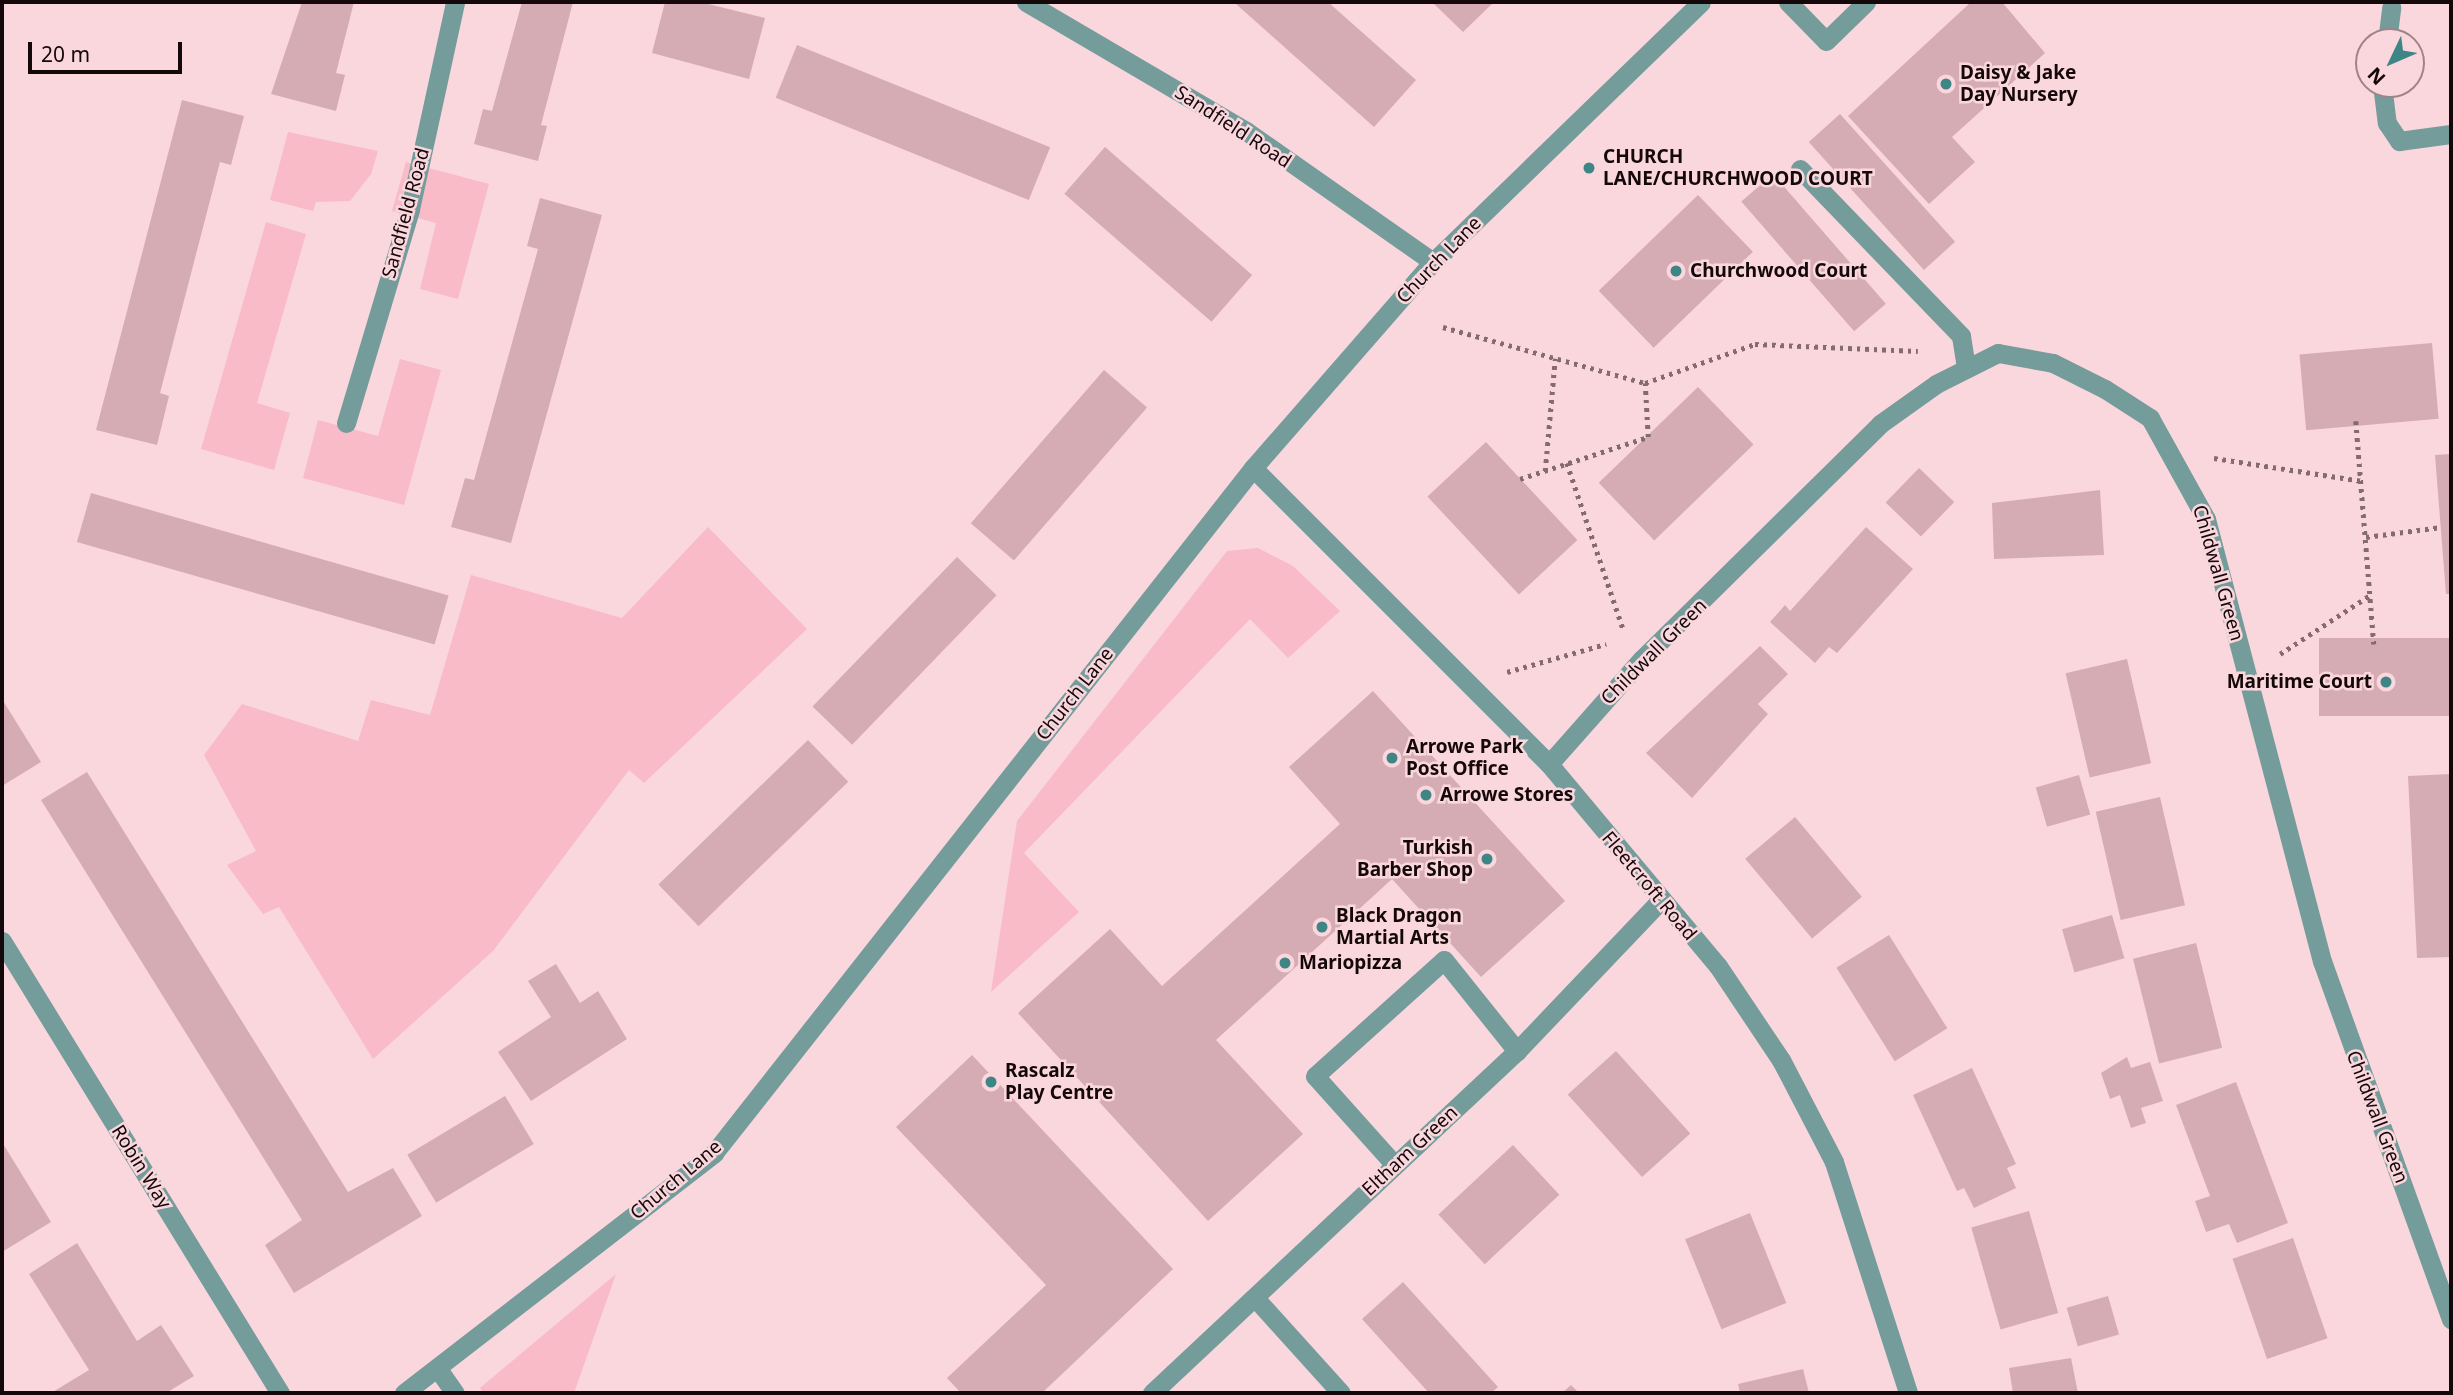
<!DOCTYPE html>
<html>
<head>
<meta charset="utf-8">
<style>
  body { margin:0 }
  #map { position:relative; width:2453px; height:1395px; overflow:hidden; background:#fad7dd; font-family:"Noto Sans",sans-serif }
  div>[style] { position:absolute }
  .green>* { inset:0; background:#f8bbc7 }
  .building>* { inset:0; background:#d6acb4; transform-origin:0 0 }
  .path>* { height:4.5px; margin-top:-2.25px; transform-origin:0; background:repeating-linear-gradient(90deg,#836b6f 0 3.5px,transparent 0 8.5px) }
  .service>* { height:19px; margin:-9.5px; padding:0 9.5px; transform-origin:9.5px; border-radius:9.5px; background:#749c9b }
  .minor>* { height:19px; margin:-9.5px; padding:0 9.5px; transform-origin:9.5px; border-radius:9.5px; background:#749c9b }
  .dots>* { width:19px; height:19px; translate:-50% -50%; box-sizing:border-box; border:4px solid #fad7dd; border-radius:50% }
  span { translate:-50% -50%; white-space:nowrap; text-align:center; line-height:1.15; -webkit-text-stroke:5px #fad7dd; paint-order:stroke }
  .poi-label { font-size:19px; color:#15080a; font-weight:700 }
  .left { translate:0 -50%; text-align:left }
  .right { translate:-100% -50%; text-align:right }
  .street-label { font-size:19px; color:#15080a }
  .frame { position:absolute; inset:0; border:4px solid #15080a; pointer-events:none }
  .north { position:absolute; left:2355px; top:28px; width:70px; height:70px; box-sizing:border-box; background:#fad7dd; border:2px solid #9e8489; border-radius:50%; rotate:226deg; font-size:19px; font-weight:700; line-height:28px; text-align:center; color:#15080a }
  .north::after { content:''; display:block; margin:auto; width:24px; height:32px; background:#3e8686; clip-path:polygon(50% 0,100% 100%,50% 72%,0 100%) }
  .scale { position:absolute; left:28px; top:42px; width:154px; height:32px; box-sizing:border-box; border:4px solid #15080a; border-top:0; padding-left:9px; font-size:21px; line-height:24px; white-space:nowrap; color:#15080a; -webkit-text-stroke:5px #fad7dd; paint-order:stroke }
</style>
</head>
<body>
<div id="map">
  <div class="green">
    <i style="clip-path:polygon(288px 132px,378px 151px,371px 174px,350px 201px,316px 202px,313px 211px,270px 200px)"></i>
    <i style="clip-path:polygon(406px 162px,489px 184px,458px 299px,420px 289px,436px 223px,392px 211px)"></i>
    <i style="clip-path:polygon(266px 222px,306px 234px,257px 403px,290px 413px,274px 470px,201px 449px)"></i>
    <i style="clip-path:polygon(400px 359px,441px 370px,404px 505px,303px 478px,318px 420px,378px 436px)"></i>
    <i style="clip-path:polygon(708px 527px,807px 629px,644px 783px,629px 770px,493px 951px,373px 1059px,279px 907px,263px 914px,227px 865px,256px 851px,204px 755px,242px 704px,358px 741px,371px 700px,430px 715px,471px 575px,622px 618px)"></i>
    <i style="clip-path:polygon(1258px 548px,1293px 566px,1340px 611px,1288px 658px,1250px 619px,1024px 853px,1079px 912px,991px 992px,1017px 821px,1227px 551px)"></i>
    <i style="clip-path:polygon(616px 1274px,574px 1393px,483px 1393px,480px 1388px)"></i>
  </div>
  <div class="building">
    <i style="clip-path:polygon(302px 2px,354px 2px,336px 73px,345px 75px,336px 111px,271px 94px)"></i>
    <i style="clip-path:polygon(522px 2px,573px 2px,541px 125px,547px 126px,538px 161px,474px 144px,483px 109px,492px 111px)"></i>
    <i style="clip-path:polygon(665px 2px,700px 2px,765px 18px,749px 79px,652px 53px)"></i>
    <i style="clip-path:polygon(1328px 2px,1416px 80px,1374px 127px,1236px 4px)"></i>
    <i style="clip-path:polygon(1432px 2px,1494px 2px,1463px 32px)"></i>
    <i style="clip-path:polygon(1971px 2px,2002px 2px,2045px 53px,1952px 137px,1975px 162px,1929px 204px,1848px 116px)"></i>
    <i style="left:797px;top:45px;width:273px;height:57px;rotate:22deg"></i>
    <i style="clip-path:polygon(182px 100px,244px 116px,231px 165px,220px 162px,160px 393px,169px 396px,157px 445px,96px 430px)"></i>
    <i style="left:1840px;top:114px;width:172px;height:42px;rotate:48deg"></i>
    <i style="left:1105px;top:147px;width:195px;height:62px;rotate:41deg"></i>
    <i style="left:1773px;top:174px;width:172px;height:42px;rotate:49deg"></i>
    <i style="left:1698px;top:195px;width:79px;height:138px;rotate:46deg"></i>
    <i style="clip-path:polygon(540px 198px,602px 215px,511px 543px,451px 527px,465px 478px,474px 480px,538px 249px,527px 246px)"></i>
    <i style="left:2432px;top:343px;width:76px;height:133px;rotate:85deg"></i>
    <i style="left:1104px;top:370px;width:57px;height:203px;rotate:41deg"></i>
    <i style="left:1698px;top:387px;width:80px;height:138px;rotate:46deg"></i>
    <i style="left:1486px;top:442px;width:134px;height:80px;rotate:47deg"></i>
    <i style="clip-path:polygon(2451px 454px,2451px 594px,2446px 594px,2435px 455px)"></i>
    <i style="left:1919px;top:468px;width:49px;height:48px;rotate:44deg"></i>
    <i style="clip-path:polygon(2100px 490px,2104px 555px,1994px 559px,1992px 503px)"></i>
    <i style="left:91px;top:493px;width:372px;height:51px;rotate:16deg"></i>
    <i style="clip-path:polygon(1866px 527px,1913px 569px,1837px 653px,1829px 647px,1815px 663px,1770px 622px,1785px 605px,1790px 611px)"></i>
    <i style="left:957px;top:557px;width:55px;height:208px;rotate:44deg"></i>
    <i style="left:2451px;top:638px;width:78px;height:132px;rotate:90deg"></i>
    <i style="clip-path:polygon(1760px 646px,1788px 674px,1758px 704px,1768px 714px,1692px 798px,1646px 753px)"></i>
    <i style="left:2127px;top:659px;width:107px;height:63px;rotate:77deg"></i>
    <i style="clip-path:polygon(1373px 691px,1565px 901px,1481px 977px,1392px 879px,1216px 1040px,1303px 1134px,1208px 1221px,1018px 1013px,1110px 929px,1162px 986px,1340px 824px,1289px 767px)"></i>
    <i style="clip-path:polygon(2px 699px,41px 762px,2px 786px)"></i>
    <i style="left:808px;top:740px;width:58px;height:208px;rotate:46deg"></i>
    <i style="clip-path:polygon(87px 772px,348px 1192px,393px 1168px,422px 1216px,294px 1293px,265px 1245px,302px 1220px,41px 800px)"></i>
    <i style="clip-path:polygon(2451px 774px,2451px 957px,2417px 958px,2408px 776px)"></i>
    <i style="left:2079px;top:775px;width:41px;height:45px;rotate:74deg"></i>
    <i style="left:2160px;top:797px;width:111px;height:66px;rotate:77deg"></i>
    <i style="left:1795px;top:817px;width:104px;height:65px;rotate:50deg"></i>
    <i style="left:2112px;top:915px;width:45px;height:52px;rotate:74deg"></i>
    <i style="left:1889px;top:935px;width:110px;height:62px;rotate:58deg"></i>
    <i style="left:2196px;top:943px;width:108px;height:65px;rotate:76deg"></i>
    <i style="clip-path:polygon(556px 964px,580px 1003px,598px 991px,627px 1039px,531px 1101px,498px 1052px,551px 1017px,528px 981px)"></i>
    <i style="left:1616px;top:1051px;width:111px;height:65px;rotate:48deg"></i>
    <i style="clip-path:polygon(972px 1055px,1173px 1269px,1042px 1393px,961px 1393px,947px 1378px,1046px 1285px,896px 1127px)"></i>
    <i style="clip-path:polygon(2127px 1057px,2131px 1068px,2150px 1062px,2163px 1101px,2141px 1108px,2146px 1123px,2131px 1128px,2120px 1095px,2110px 1099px,2101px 1073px)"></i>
    <i style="clip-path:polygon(1972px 1068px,2016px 1164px,2007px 1168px,2016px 1188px,1974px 1208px,1964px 1188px,1957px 1191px,1913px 1095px)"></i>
    <i style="clip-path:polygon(2236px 1082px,2288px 1223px,2237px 1243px,2229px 1224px,2206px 1232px,2195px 1201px,2210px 1196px,2176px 1105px)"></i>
    <i style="left:505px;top:1096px;width:56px;height:114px;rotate:59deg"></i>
    <i style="clip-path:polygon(2px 1142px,51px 1222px,2px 1252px)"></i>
    <i style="left:1513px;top:1145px;width:68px;height:102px;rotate:47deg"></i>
    <i style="left:2029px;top:1211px;width:106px;height:60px;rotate:74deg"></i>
    <i style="left:1750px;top:1213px;width:97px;height:70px;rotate:68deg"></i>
    <i style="left:2293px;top:1238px;width:106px;height:64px;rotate:71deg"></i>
    <i style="clip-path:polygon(77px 1243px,137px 1341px,161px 1325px,194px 1376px,166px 1393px,51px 1393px,89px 1370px,29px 1274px)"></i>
    <i style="clip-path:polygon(1403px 1282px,1498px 1387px,1491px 1393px,1429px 1393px,1362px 1319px)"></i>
    <i style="left:2108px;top:1296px;width:40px;height:43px;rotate:74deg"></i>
    <i style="clip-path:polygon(2071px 1358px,2078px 1393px,2013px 1393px,2009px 1368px)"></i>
    <i style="clip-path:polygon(1803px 1369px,1809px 1393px,1740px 1393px,1738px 1384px)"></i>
    <i style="clip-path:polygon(1571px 1385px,1579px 1393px,1562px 1393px)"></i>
  </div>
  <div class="path">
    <i style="left:1443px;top:327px;width:210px;rotate:15.5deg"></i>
    <i style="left:1645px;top:383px;width:117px;rotate:-19.5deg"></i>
    <i style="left:1755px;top:344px;width:163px;rotate:2.5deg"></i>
    <i style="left:2356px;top:421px;width:224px;rotate:85.4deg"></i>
    <i style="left:2214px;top:458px;width:150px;rotate:8.8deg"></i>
    <i style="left:1567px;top:463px;width:174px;rotate:71.3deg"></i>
    <i style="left:1545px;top:471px;width:113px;rotate:-84.9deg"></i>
    <i style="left:1520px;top:479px;width:135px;rotate:-18.2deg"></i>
    <i style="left:1648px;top:437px;width:54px;rotate:-93.2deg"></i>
    <i style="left:2366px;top:537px;width:76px;rotate:-7.6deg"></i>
    <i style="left:2280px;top:654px;width:108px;rotate:-33.2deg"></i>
    <i style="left:1507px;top:672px;width:103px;rotate:-15.8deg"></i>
  </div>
  <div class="service">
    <i style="left:1788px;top:2px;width:54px;rotate:45.7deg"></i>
    <i style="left:1826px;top:41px;width:56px;rotate:-44.3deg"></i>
    <i style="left:2387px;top:42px;width:35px;rotate:-83deg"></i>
    <i style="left:2382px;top:84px;width:39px;rotate:83deg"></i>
    <i style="left:2387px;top:123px;width:22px;rotate:56deg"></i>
    <i style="left:2399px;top:141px;width:52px;rotate:-7.7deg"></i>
    <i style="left:1800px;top:169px;width:232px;rotate:46deg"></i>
    <i style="left:1961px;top:336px;width:33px;rotate:81deg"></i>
    <i style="left:1394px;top:1164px;width:118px;rotate:-131.9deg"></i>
    <i style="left:1315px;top:1076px;width:173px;rotate:-42deg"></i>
    <i style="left:1444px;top:960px;width:117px;rotate:51.3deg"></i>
  </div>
  <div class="minor">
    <i style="left:1026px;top:2px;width:255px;rotate:30.4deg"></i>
    <i style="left:1246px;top:131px;width:228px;rotate:35deg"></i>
    <i style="left:346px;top:423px;width:223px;rotate:-73.3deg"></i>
    <i style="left:410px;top:209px;width:212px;rotate:-77.7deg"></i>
    <i style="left:1253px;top:468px;width:419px;rotate:45deg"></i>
    <i style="left:1549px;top:764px;width:263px;rotate:50.1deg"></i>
    <i style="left:1718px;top:966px;width:113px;rotate:56.2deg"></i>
    <i style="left:1781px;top:1060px;width:115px;rotate:62.5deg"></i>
    <i style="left:1834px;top:1162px;width:243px;rotate:72.2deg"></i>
    <i style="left:1549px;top:764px;width:140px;rotate:-48.5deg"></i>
    <i style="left:1642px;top:659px;width:334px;rotate:-44.6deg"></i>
    <i style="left:1880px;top:424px;width:69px;rotate:-35.5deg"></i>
    <i style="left:1936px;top:384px;width:69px;rotate:-26.6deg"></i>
    <i style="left:1998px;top:353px;width:56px;rotate:10.3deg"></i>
    <i style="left:2053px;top:363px;width:58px;rotate:26.6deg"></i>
    <i style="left:2105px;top:389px;width:54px;rotate:32.8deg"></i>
    <i style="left:2150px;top:418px;width:115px;rotate:61deg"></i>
    <i style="left:2206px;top:519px;width:457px;rotate:75.3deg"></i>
    <i style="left:2322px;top:961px;width:381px;rotate:70.2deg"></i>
    <i style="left:2px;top:941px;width:531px;rotate:58.41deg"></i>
    <i style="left:1257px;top:1300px;width:125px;rotate:47.9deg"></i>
    <i style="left:438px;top:1369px;width:29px;rotate:55deg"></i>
    <i style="left:404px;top:1393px;width:392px;rotate:-37.7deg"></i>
    <i style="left:714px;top:1153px;width:872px;rotate:-51.8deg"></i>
    <i style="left:1253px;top:468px;width:274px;rotate:-48.9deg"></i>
    <i style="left:1433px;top:262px;width:373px;rotate:-44.1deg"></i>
    <i style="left:1152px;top:1393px;width:500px;rotate:-43.14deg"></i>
    <i style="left:1517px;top:1051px;width:207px;rotate:-46.4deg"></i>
  </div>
  <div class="dots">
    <i style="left:1946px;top:84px;background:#3e8686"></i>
    <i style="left:1589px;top:168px;background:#3e8686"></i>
    <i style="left:1676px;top:271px;background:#3e8686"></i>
    <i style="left:2386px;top:682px;background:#3e8686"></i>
    <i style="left:1392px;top:758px;background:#3e8686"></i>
    <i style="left:1426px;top:795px;background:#3e8686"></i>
    <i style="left:1487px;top:859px;background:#3e8686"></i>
    <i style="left:1322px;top:927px;background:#3e8686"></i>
    <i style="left:1285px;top:963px;background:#3e8686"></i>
    <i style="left:991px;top:1082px;background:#3e8686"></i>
  </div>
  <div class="poi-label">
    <span class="left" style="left:1960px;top:84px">Daisy &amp; Jake<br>Day Nursery</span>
    <span class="left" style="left:1603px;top:168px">CHURCH<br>LANE/CHURCHWOOD COURT</span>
    <span class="left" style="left:1690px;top:271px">Churchwood Court</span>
    <span class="right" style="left:2372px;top:682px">Maritime Court</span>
    <span class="left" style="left:1406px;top:758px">Arrowe Park<br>Post Office</span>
    <span class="left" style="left:1440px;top:795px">Arrowe Stores</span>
    <span class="right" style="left:1473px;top:859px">Turkish<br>Barber Shop</span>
    <span class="left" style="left:1336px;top:927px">Black Dragon<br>Martial Arts</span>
    <span class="left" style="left:1299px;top:963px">Mariopizza</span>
    <span class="left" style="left:1005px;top:1082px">Rascalz<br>Play Centre</span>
  </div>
  <div class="street-label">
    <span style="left:1233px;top:127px;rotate:33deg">Sandfield Road</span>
    <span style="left:406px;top:213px;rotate:-75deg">Sandfield Road</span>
    <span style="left:1439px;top:260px;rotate:-46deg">Church Lane</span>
    <span style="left:2218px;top:573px;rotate:74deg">Childwall Green</span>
    <span style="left:1654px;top:652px;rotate:-45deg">Childwall Green</span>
    <span style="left:1075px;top:694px;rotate:-52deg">Church Lane</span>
    <span style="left:1649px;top:886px;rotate:50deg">Fleetcroft Road</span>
    <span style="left:2377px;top:1117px;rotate:69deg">Childwall Green</span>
    <span style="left:1410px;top:1151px;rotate:-43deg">Eltham Green</span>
    <span style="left:141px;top:1167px;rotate:58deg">Robin Way</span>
    <span style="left:676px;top:1180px;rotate:-40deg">Church Lane</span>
  </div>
  <div class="frame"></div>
  <div class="north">N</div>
  <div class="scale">20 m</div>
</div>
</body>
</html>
